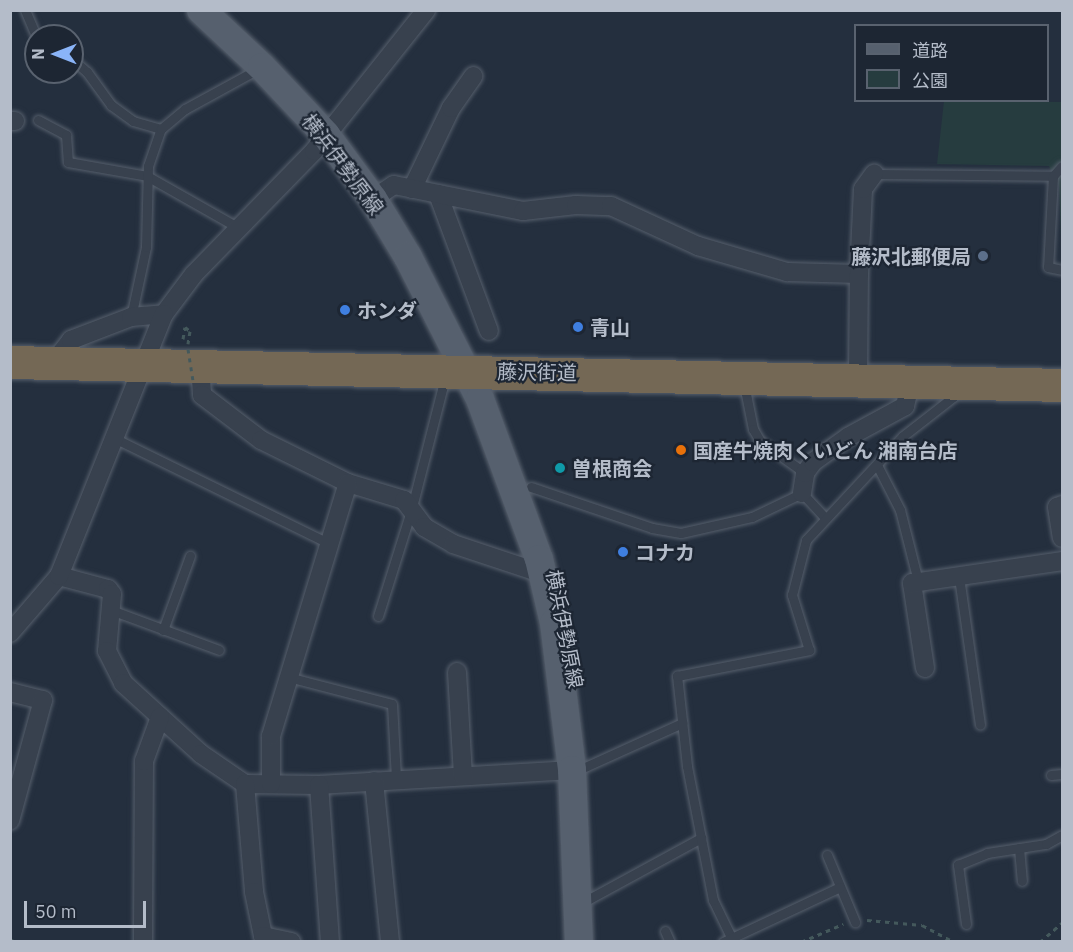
<!DOCTYPE html>
<html>
<head>
<meta charset="utf-8">
<style>
  body { margin:0 }
  #map { position:relative; width:1073px; height:952px; overflow:hidden; background:#242f3e; font-family:"IBM Plex Sans","Noto Sans JP",sans-serif }
  div>[style] { position:absolute }
  .green>* { inset:0; background:#263c3f }
  .path>* { height:3px; margin-top:-1.5px; transform-origin:0; background:repeating-linear-gradient(90deg,#44595c 0 4.5px,transparent 0 9px) }
  .roads { filter:drop-shadow(0 0 2px #565f6c) drop-shadow(0 0 2px #565f6c) }
  .lane>* { height:9px; margin:-4.5px; padding:0 4.5px; transform-origin:4.5px; border-radius:4.5px; background:#38414e }
  .street>* { height:18px; margin:-9px; padding:0 9px; transform-origin:9px; border-radius:9px; background:#38414e }
  .primary>* { height:28px; margin:-14px; padding:0 14px; transform-origin:14px; border-radius:14px; background:#56606e }
  .highway>* { height:33px; margin:-16.5px; padding:0 16.5px; transform-origin:16.5px; border-radius:16.5px; background:#746855 }
  .path-bridge>* { height:3px; margin-top:-1.5px; transform-origin:0; background:repeating-linear-gradient(90deg,#44595c 0 4.5px,transparent 0 9px) }
  .dots>* { width:16px; height:16px; translate:-50% -50%; box-sizing:border-box; border:3px solid #1d2633; border-radius:50% }
  span { translate:-50% -50%; white-space:nowrap; text-align:center; line-height:1.15; -webkit-text-stroke:4.5px #1d2633; paint-order:stroke }
  .street-label { font-size:20px; color:#b4bcc9 }
  .poi-label { font-size:20px; color:#b4bcc9; font-weight:700 }
  .right { translate:-100% -50%; text-align:right }
  .left { translate:0 -50%; text-align:left }
  .frame { position:absolute; inset:0; border:12px solid #b4bcc9; pointer-events:none }
  .legend { position:absolute; left:854px; top:24px; width:195px; height:78px; box-sizing:border-box; background:#1d2633; border:2px solid #59626f; margin:0; padding:8px 10px; list-style:none; font-size:18px; color:#b4bcc9 }
  .legend li { display:flex; align-items:center; gap:12px; height:30px }
  .legend b { width:30px; border:2px solid #59626f }
  .north { position:absolute; left:24px; top:24px; width:60px; height:60px; box-sizing:border-box; background:#1d2633; border:2px solid #59626f; border-radius:50%; rotate:270deg; font-size:16px; font-weight:700; line-height:24px; text-align:center; color:#b4bcc9 }
  .north::after { content:''; display:block; margin:auto; width:21px; height:27px; background:#8ab4f8; clip-path:polygon(50% 0,100% 100%,50% 72%,0 100%) }
  .scale { position:absolute; left:24px; top:901px; width:122px; height:27px; box-sizing:border-box; border:3px solid #b4bcc9; border-top:0; padding-left:8px; font-size:18px; line-height:21px; white-space:nowrap; color:#b4bcc9; -webkit-text-stroke:4px #1d2633; paint-order:stroke }
</style>
</head>
<body>
<div id="map">
  <div class="green">
    <i style="clip-path:polygon(944px 101px,1062px 102px,1062px 263px,1059px 186px,1049px 166px,937px 164px)"></i>
  </div>
  <div class="path">
    <i style="left:183px;top:339px;width:12px;rotate:-81deg"></i>
    <i style="left:185px;top:327px;width:6px;rotate:39deg"></i>
    <i style="left:190px;top:331px;width:13px;rotate:99deg"></i>
    <i style="left:867px;top:920px;width:55px;rotate:5.2deg"></i>
    <i style="left:922px;top:925px;width:36px;rotate:28deg"></i>
    <i style="left:10px;top:939px;width:6px;rotate:31deg"></i>
    <i style="left:801px;top:942px;width:46px;rotate:-23.2deg"></i>
    <i style="left:1040px;top:942px;width:29px;rotate:-41deg"></i>
  </div>
  <div class="roads">
    <div class="lane">
      <i style="left:25px;top:10px;width:28px;rotate:67deg"></i>
      <i style="left:72px;top:59px;width:20px;rotate:41deg"></i>
      <i style="left:87px;top:72px;width:41px;rotate:54deg"></i>
      <i style="left:111px;top:105px;width:27px;rotate:36deg"></i>
      <i style="left:133px;top:121px;width:29px;rotate:16deg"></i>
      <i style="left:38px;top:120px;width:32px;rotate:28deg"></i>
      <i style="left:66px;top:135px;width:27px;rotate:86deg"></i>
      <i style="left:68px;top:162px;width:80px;rotate:10deg"></i>
      <i style="left:147px;top:176px;width:103px;rotate:29.5deg"></i>
      <i style="left:874px;top:174px;width:179px;rotate:0.6deg"></i>
      <i style="left:1053px;top:176px;width:13px;rotate:-48deg"></i>
      <i style="left:1053px;top:176px;width:91px;rotate:93.1deg"></i>
      <i style="left:1048px;top:267px;width:14px;rotate:12deg"></i>
      <i style="left:131px;top:317px;width:72px;rotate:-77.9deg"></i>
      <i style="left:146px;top:247px;width:81px;rotate:-88.6deg"></i>
      <i style="left:148px;top:166px;width:39px;rotate:-71deg"></i>
      <i style="left:161px;top:129px;width:31px;rotate:-40deg"></i>
      <i style="left:185px;top:109px;width:83px;rotate:-28.7deg"></i>
      <i style="left:744px;top:384px;width:46px;rotate:78.7deg"></i>
      <i style="left:753px;top:429px;width:14px;rotate:60deg"></i>
      <i style="left:760px;top:441px;width:55px;rotate:35.4deg"></i>
      <i style="left:116px;top:439px;width:238px;rotate:26.1deg"></i>
      <i style="left:877px;top:465px;width:51px;rotate:62.9deg"></i>
      <i style="left:900px;top:510px;width:73px;rotate:75.8deg"></i>
      <i style="left:531px;top:487px;width:128px;rotate:18.7deg"></i>
      <i style="left:652px;top:528px;width:29px;rotate:10deg"></i>
      <i style="left:681px;top:533px;width:73px;rotate:-12.7deg"></i>
      <i style="left:752px;top:517px;width:55px;rotate:-25.6deg"></i>
      <i style="left:802px;top:493px;width:34px;rotate:47deg"></i>
      <i style="left:959px;top:577px;width:149px;rotate:81.9deg"></i>
      <i style="left:111px;top:610px;width:115px;rotate:20.3deg"></i>
      <i style="left:378px;top:616px;width:110px;rotate:-72.6deg"></i>
      <i style="left:411px;top:511px;width:137px;rotate:-75.7deg"></i>
      <i style="left:163px;top:630px;width:79px;rotate:-70deg"></i>
      <i style="left:288px;top:677px;width:107px;rotate:14.6deg"></i>
      <i style="left:392px;top:704px;width:75px;rotate:86.9deg"></i>
      <i style="left:585px;top:767px;width:107px;rotate:-24.4deg"></i>
      <i style="left:1051px;top:775px;width:11px;rotate:-5deg"></i>
      <i style="left:1019px;top:848px;width:33px;rotate:85deg"></i>
      <i style="left:827px;top:855px;width:73px;rotate:67.3deg"></i>
      <i style="left:589px;top:899px;width:128px;rotate:-28.6deg"></i>
      <i style="left:966px;top:924px;width:60px;rotate:-97.7deg"></i>
      <i style="left:958px;top:865px;width:31px;rotate:-22deg"></i>
      <i style="left:987px;top:853px;width:60px;rotate:-8.7deg"></i>
      <i style="left:1046px;top:844px;width:18px;rotate:-29deg"></i>
      <i style="left:665px;top:931px;width:12px;rotate:66deg"></i>
      <i style="left:731px;top:937px;width:41px;rotate:-115.9deg"></i>
      <i style="left:713px;top:900px;width:136px;rotate:-101deg"></i>
      <i style="left:687px;top:766px;width:91px;rotate:-96.3deg"></i>
      <i style="left:677px;top:676px;width:135px;rotate:-11.1deg"></i>
      <i style="left:809px;top:650px;width:58px;rotate:-107.2deg"></i>
      <i style="left:792px;top:595px;width:57px;rotate:-75.7deg"></i>
      <i style="left:806px;top:540px;width:142px;rotate:-47deg"></i>
      <i style="left:903px;top:436px;width:63px;rotate:-38deg"></i>
      <i style="left:953px;top:397px;width:9px;rotate:-77deg"></i>
      <i style="left:723px;top:942px;width:129px;rotate:-25.2deg"></i>
    </div>
    <div class="street">
      <i style="left:10px;top:121px;width:5px"></i>
      <i style="left:412px;top:189px;width:90px;rotate:-64.3deg"></i>
      <i style="left:451px;top:108px;width:39px;rotate:-55deg"></i>
      <i style="left:438px;top:194px;width:146px;rotate:69.6deg"></i>
      <i style="left:373px;top:199px;width:25px;rotate:-34deg"></i>
      <i style="left:394px;top:185px;width:132px;rotate:11.4deg"></i>
      <i style="left:523px;top:211px;width:53px;rotate:-6.5deg"></i>
      <i style="left:576px;top:205px;width:35px;rotate:2deg"></i>
      <i style="left:611px;top:206px;width:96px;rotate:24.7deg"></i>
      <i style="left:698px;top:246px;width:93px;rotate:16.3deg"></i>
      <i style="left:787px;top:272px;width:72px;rotate:1.6deg"></i>
      <i style="left:859px;top:274px;width:85px;rotate:-87.3deg"></i>
      <i style="left:863px;top:189px;width:19px;rotate:-54deg"></i>
      <i style="left:54px;top:362px;width:28px;rotate:-52deg"></i>
      <i style="left:71px;top:340px;width:64px;rotate:-21deg"></i>
      <i style="left:131px;top:317px;width:33px;rotate:-5deg"></i>
      <i style="left:164px;top:314px;width:50px;rotate:-53.1deg"></i>
      <i style="left:194px;top:274px;width:172px;rotate:-45.7deg"></i>
      <i style="left:314px;top:151px;width:180px;rotate:-51.5deg"></i>
      <i style="left:200px;top:365px;width:30px;rotate:86deg"></i>
      <i style="left:202px;top:395px;width:74px;rotate:37.3deg"></i>
      <i style="left:261px;top:440px;width:97px;rotate:26.3deg"></i>
      <i style="left:348px;top:483px;width:59px;rotate:16.9deg"></i>
      <i style="left:404px;top:500px;width:34px;rotate:53deg"></i>
      <i style="left:424px;top:527px;width:34px;rotate:30deg"></i>
      <i style="left:453px;top:544px;width:95px;rotate:18.4deg"></i>
      <i style="left:858px;top:380px;width:106px;rotate:-89.5deg"></i>
      <i style="left:802px;top:493px;width:20px;rotate:-81deg"></i>
      <i style="left:805px;top:473px;width:14px;rotate:-54deg"></i>
      <i style="left:813px;top:462px;width:43px;rotate:-35.5deg"></i>
      <i style="left:848px;top:437px;width:65px;rotate:-28.5deg"></i>
      <i style="left:905px;top:406px;width:26px;rotate:-77deg"></i>
      <i style="left:1062px;top:505px;width:5px;rotate:158deg"></i>
      <i style="left:1057px;top:507px;width:31px;rotate:81deg"></i>
      <i style="left:59px;top:576px;width:51px;rotate:14.9deg"></i>
      <i style="left:108px;top:589px;width:6px;rotate:51deg"></i>
      <i style="left:112px;top:594px;width:57px;rotate:95deg"></i>
      <i style="left:107px;top:651px;width:36px;rotate:63deg"></i>
      <i style="left:123px;top:683px;width:105px;rotate:42.3deg"></i>
      <i style="left:201px;top:754px;width:53px;rotate:34.3deg"></i>
      <i style="left:245px;top:784px;width:74px;rotate:0.8deg"></i>
      <i style="left:319px;top:785px;width:253px;rotate:-3.4deg"></i>
      <i style="left:10px;top:633px;width:75px;rotate:-49.3deg"></i>
      <i style="left:59px;top:576px;width:282px;rotate:-68.2deg"></i>
      <i style="left:925px;top:668px;width:86px;rotate:-98.7deg"></i>
      <i style="left:912px;top:583px;width:152px;rotate:-8.3deg"></i>
      <i style="left:457px;top:672px;width:104px;rotate:86.7deg"></i>
      <i style="left:10px;top:692px;width:34px;rotate:14deg"></i>
      <i style="left:43px;top:700px;width:125px;rotate:105.3deg"></i>
      <i style="left:374px;top:781px;width:162px;rotate:84.3deg"></i>
      <i style="left:245px;top:784px;width:108px;rotate:85.2deg"></i>
      <i style="left:254px;top:892px;width:45px;rotate:78.4deg"></i>
      <i style="left:263px;top:936px;width:29px;rotate:12deg"></i>
      <i style="left:271px;top:784px;width:48px;rotate:-90deg"></i>
      <i style="left:271px;top:736px;width:264px;rotate:-73.1deg"></i>
      <i style="left:319px;top:785px;width:157px;rotate:86deg"></i>
      <i style="left:143px;top:942px;width:181px;rotate:-89.7deg"></i>
      <i style="left:144px;top:761px;width:47px;rotate:-70deg"></i>
    </div>
    <div class="primary">
      <i style="left:201px;top:10px;width:83px;rotate:43.1deg"></i>
      <i style="left:262px;top:67px;width:93px;rotate:46.7deg"></i>
      <i style="left:326px;top:135px;width:79px;rotate:53.7deg"></i>
      <i style="left:373px;top:199px;width:68px;rotate:58.9deg"></i>
      <i style="left:408px;top:257px;width:159px;rotate:63.1deg"></i>
      <i style="left:480px;top:399px;width:171px;rotate:69.8deg"></i>
      <i style="left:539px;top:559px;width:66px;rotate:76.8deg"></i>
      <i style="left:554px;top:623px;width:148px;rotate:83deg"></i>
      <i style="left:572px;top:770px;width:172px;rotate:87.7deg"></i>
    </div>
    <div class="highway">
      <i style="left:10px;top:362px;width:1052px;rotate:1.25deg"></i>
    </div>
  </div>
  <div class="path-bridge">
    <i style="left:188px;top:349px;width:31px;rotate:81deg"></i>
  </div>
  <div class="dots">
    <i style="left:983px;top:256px;background:#5c6f8a"></i>
    <i style="left:345px;top:310px;background:#3f7fe0"></i>
    <i style="left:578px;top:327px;background:#3f7fe0"></i>
    <i style="left:681px;top:450px;background:#e8710a"></i>
    <i style="left:560px;top:468px;background:#0f9aa8"></i>
    <i style="left:623px;top:552px;background:#3f7fe0"></i>
  </div>
  <div class="street-label">
    <span style="left:343px;top:164px;rotate:53deg">横浜伊勢原線</span>
    <span style="left:537px;top:372px;rotate:1deg">藤沢街道</span>
    <span style="left:565px;top:629px;rotate:79deg">横浜伊勢原線</span>
  </div>
  <div class="poi-label">
    <span class="right" style="left:971px;top:256px">藤沢北郵便局</span>
    <span class="left" style="left:357px;top:310px">ホンダ</span>
    <span class="left" style="left:590px;top:327px">青山</span>
    <span class="left" style="left:693px;top:450px">国産牛焼肉くいどん 湘南台店</span>
    <span class="left" style="left:572px;top:468px">曽根商会</span>
    <span class="left" style="left:635px;top:552px">コナカ</span>
  </div>
  <div class="frame"></div>
  <ul class="legend">
  <li><b style="height:8px;background:#56606e"></b>道路</li>
  <li><b style="height:16px;background:#263c3f"></b>公園</li>
  </ul>
  <div class="north">N</div>
  <div class="scale">50 m</div>
</div>
</body>
</html>
